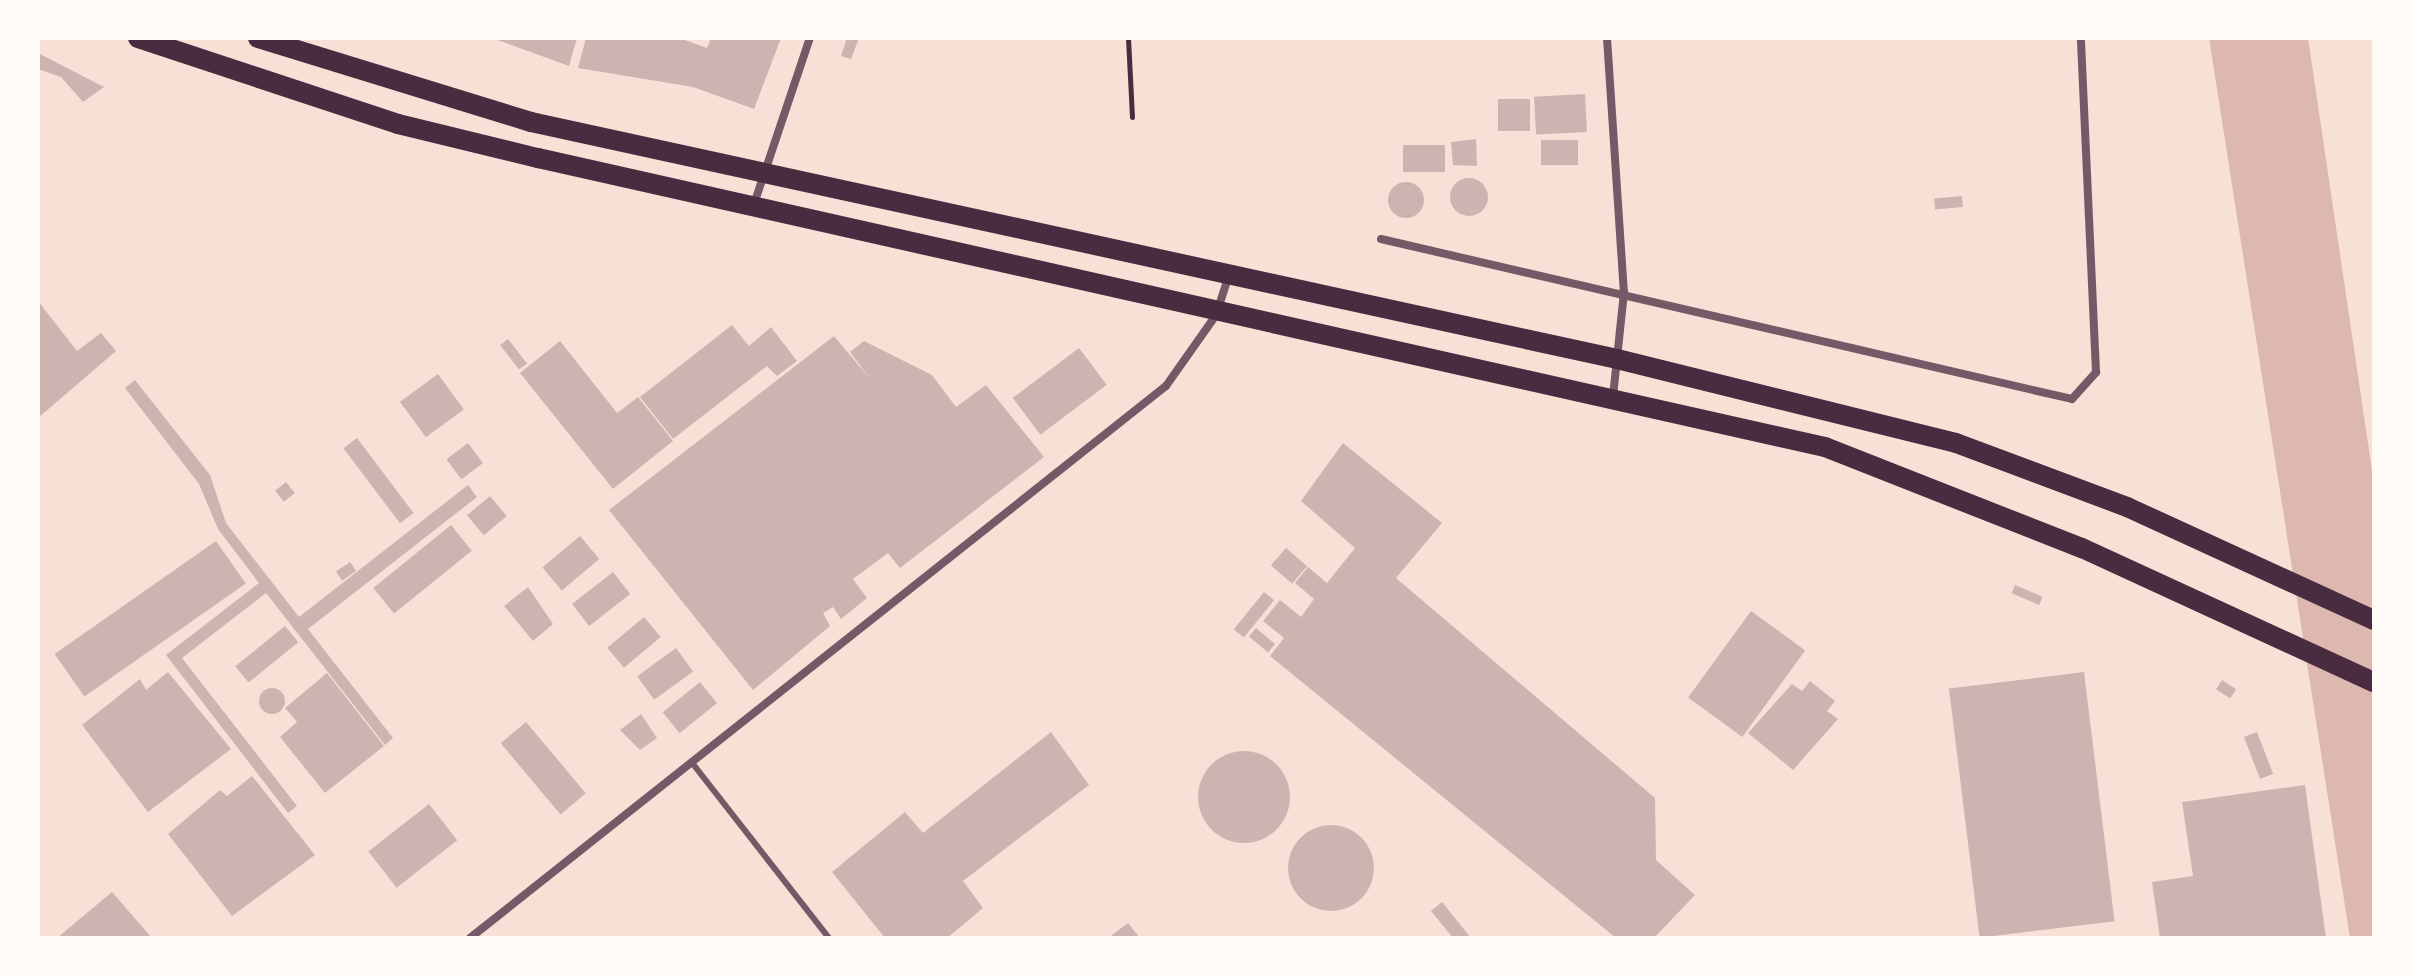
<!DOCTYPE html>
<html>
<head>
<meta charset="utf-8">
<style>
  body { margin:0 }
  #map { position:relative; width:2412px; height:976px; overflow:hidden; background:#f7e1d7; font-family:Inter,sans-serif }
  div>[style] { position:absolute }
  .water>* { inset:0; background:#dcb8b0 }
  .building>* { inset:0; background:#ccb4b1; transform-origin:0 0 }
  .round { border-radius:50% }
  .path>* { height:5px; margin:-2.5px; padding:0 2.5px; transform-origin:2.5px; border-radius:2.5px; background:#4a2c40 }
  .service>* { height:6px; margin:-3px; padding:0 3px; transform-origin:3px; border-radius:3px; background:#755966 }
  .minor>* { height:8px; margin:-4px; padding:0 4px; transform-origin:4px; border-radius:4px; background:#755966 }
  .primary>* { height:20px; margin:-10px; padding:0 10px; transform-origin:10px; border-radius:10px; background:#4a2c40 }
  span { translate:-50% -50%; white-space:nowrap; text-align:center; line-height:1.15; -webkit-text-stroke:7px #fffaf5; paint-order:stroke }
  .frame { position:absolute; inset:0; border:40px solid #fffaf5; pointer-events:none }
</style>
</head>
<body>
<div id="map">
  <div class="water">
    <i style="clip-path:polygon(2209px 38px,2308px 38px,2374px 484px,2374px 938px,2350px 938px)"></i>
  </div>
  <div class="building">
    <i style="clip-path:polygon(492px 38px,577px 38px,569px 66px)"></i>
    <i style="clip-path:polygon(586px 38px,679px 38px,707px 48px,711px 38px,781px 38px,754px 109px,693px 87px,578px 68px)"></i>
    <i style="clip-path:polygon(847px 38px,859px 38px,851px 59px,841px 56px)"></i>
    <i style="clip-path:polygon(38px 53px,104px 87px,83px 102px,61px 77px,38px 69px)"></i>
    <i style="left:1585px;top:94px;width:38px;height:51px;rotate:87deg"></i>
    <i style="left:1498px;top:99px;width:32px;height:32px"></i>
    <i style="clip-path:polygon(1476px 139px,1477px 166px,1453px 165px,1451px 142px)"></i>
    <i style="left:1541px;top:140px;width:37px;height:25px"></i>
    <i style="left:1445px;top:145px;width:27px;height:42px;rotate:90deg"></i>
    <i class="round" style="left:1450px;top:178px;width:38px;height:38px"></i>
    <i class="round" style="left:1388px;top:182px;width:36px;height:36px"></i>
    <i style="left:1962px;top:196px;width:11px;height:28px;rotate:85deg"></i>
    <i style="clip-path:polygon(38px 301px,77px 351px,101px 333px,116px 351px,38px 418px)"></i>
    <i style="clip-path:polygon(732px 325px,749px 346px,771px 327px,797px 361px,777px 376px,767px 366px,673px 439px,640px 397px)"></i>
    <i style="clip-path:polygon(834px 336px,871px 380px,850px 352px,864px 341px,932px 375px,956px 407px,986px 385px,1044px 457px,900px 568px,888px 553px,853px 579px,867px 598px,841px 619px,833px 607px,823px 613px,830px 626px,753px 690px,609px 510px)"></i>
    <i style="left:508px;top:339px;width:31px;height:10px;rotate:52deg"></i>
    <i style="clip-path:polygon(560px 341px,617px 413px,638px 397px,673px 441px,613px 489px,520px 373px)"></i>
    <i style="left:1079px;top:348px;width:46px;height:83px;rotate:53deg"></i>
    <i style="left:438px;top:374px;width:44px;height:47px;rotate:54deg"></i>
    <i style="clip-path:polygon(135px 380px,210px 475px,226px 523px,299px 617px,468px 485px,477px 497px,308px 629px,393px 738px,385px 745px,266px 593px,182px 658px,297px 806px,288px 813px,166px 655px,259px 583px,218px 529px,199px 484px,125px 388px)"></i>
    <i style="left:357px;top:438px;width:94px;height:17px;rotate:53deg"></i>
    <i style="left:468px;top:443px;width:25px;height:27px;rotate:53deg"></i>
    <i style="clip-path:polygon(1343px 443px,1442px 523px,1396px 578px,1655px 798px,1656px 860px,1695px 895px,1654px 938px,1616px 938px,1270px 656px,1284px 638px,1263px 621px,1280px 600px,1301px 617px,1314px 599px,1295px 583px,1308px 567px,1327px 583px,1355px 548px,1301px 501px)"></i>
    <i style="left:286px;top:482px;width:14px;height:14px;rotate:51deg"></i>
    <i style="left:490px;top:496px;width:26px;height:30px;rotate:50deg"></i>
    <i style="left:451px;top:525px;width:33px;height:100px;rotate:51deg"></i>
    <i style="left:580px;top:536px;width:30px;height:49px;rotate:50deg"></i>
    <i style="left:216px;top:541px;width:52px;height:197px;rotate:55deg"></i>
    <i style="left:1286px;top:548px;width:28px;height:23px;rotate:41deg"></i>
    <i style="left:350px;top:562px;width:11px;height:17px;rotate:56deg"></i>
    <i style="left:613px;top:572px;width:28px;height:52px;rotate:52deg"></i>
    <i style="left:2015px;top:585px;width:30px;height:9px;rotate:23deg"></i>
    <i style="clip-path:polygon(528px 587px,553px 624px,533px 641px,504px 606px)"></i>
    <i style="left:1264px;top:592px;width:13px;height:48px;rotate:39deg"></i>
    <i style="left:1751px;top:611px;width:67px;height:107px;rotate:36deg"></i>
    <i style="left:644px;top:617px;width:26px;height:48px;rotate:50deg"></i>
    <i style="left:285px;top:626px;width:21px;height:64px;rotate:51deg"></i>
    <i style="left:1256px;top:628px;width:25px;height:11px;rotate:40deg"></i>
    <i style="left:676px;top:648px;width:29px;height:48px;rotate:54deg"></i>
    <i style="clip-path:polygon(168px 672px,231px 749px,148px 812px,82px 725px,140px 679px,146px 690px)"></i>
    <i style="left:2084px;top:672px;width:251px;height:136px;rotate:83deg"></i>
    <i style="clip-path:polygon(327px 673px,384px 746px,325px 793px,280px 737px,297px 722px,285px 708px)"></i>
    <i style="left:2222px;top:680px;width:17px;height:11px;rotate:33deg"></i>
    <i style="clip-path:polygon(1810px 681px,1835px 701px,1827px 711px,1838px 719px,1793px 770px,1748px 733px,1792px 684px,1802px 691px)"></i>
    <i style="left:700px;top:682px;width:27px;height:48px;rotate:51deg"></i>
    <i class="round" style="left:259px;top:688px;width:26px;height:26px"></i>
    <i style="clip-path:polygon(641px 714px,657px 738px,640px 750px,620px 730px)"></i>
    <i style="left:526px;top:722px;width:93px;height:33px;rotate:50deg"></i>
    <i style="clip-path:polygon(1051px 732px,1089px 785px,963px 881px,983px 908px,947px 938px,885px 938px,832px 872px,905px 812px,923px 833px)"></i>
    <i style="left:2257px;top:732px;width:45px;height:14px;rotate:69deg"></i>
    <i class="round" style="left:1198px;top:751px;width:92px;height:92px"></i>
    <i style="clip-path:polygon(252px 776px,315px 855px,232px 916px,168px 834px,220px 790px,227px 796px)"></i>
    <i style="clip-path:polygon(2305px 785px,2326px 938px,2160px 938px,2152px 882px,2193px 876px,2182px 802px)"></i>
    <i style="left:429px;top:804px;width:46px;height:77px;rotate:52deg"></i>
    <i class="round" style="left:1288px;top:825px;width:86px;height:86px"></i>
    <i style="clip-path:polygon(112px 892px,152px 938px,57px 938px)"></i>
    <i style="clip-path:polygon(1442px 902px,1471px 938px,1453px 938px,1431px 911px)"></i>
    <i style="clip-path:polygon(1128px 923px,1140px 938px,1108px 938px)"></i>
  </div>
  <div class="path">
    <i style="left:1128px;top:38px;width:79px;rotate:87.1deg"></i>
  </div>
  <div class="service">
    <i style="left:693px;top:764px;width:221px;rotate:52deg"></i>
  </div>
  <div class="minor">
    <i style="left:1607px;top:38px;width:255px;rotate:86.2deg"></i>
    <i style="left:1624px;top:292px;width:105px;rotate:96deg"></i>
    <i style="left:753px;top:207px;width:178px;rotate:-71.4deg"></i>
    <i style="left:1381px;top:239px;width:709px;rotate:13.04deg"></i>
    <i style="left:2072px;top:399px;width:36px;rotate:-48deg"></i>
    <i style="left:2096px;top:372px;width:334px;rotate:-92.6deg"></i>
    <i style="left:470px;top:938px;width:888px;rotate:-38.42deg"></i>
    <i style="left:1166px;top:386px;width:87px;rotate:-54.8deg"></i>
    <i style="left:1216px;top:315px;width:40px;rotate:-72deg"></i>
  </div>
  <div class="primary">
    <i style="left:138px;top:38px;width:274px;rotate:18.3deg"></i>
    <i style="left:398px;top:124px;width:144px;rotate:13.7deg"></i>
    <i style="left:538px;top:158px;width:1319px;rotate:12.66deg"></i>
    <i style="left:1825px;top:447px;width:276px;rotate:21.5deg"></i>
    <i style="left:2082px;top:548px;width:321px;rotate:24.7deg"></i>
    <i style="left:258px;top:38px;width:286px;rotate:17.1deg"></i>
    <i style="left:531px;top:122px;width:1112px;rotate:12.31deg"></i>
    <i style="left:1617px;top:359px;width:349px;rotate:13.9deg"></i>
    <i style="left:1956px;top:443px;width:183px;rotate:20.5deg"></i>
    <i style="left:2127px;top:507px;width:272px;rotate:24.6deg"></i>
  </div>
  <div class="frame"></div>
</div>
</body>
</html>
